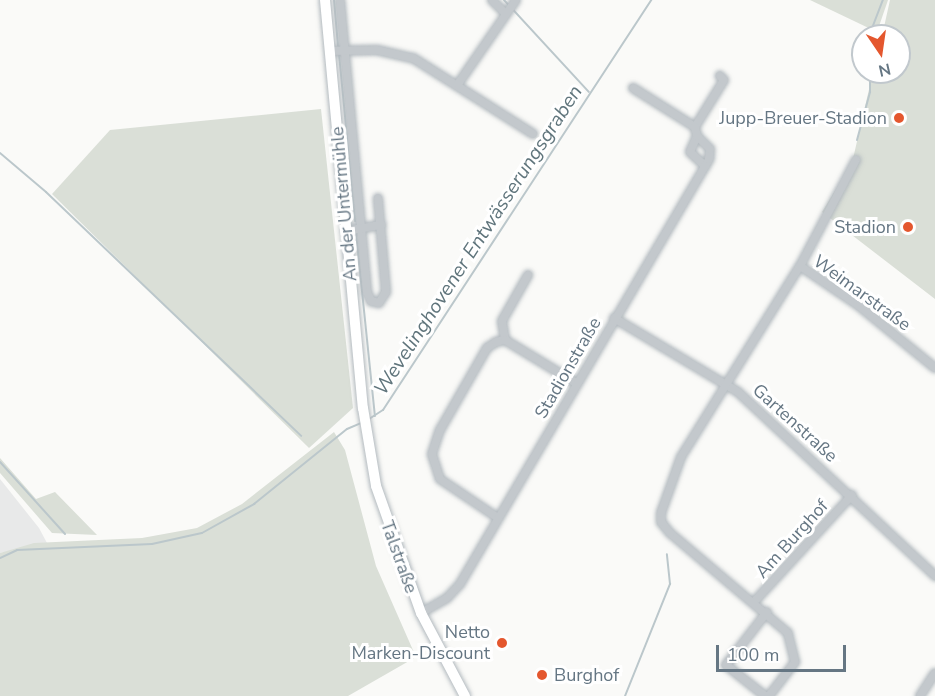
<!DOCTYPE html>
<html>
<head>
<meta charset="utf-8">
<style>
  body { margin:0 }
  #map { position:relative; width:935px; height:696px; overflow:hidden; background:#fafaf8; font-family:"Nunito Sans",sans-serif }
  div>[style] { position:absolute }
  .built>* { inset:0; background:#e8e9e9 }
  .green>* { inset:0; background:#dadfd7 }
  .stream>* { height:2px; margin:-1px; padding:0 1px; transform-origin:1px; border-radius:1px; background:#bbc7cb }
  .roads { filter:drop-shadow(0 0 2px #b3babf) drop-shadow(0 0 2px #b3babf) }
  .minor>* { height:8px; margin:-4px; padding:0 4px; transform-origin:4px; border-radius:4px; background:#c3c8cc }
  .secondary>* { height:10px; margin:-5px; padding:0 5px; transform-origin:5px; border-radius:5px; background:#fff }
  .dots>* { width:16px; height:16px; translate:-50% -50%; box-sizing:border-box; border:3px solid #fff; border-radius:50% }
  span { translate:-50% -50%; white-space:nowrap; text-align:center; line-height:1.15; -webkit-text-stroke:6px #fff; paint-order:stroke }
  .poi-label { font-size:18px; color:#657683 }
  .right { translate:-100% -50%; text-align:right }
  .left { translate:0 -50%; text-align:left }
  .street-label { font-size:18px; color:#657683 }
  .water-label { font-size:20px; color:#60757c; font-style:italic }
  .north { position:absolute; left:851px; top:24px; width:60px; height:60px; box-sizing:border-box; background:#fff; border:2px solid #c1c8cd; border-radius:50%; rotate:167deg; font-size:16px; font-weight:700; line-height:24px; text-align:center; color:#657683 }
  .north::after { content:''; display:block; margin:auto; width:21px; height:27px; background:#e4572e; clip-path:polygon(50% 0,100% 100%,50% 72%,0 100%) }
  .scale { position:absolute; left:716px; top:645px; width:130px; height:27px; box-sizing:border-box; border:3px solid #657683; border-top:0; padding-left:8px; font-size:18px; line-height:21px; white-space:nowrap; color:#657683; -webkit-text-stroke:4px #fff; paint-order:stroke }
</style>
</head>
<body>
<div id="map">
  <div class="built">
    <i style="clip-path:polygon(0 479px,39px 528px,47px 543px,0 553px)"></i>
  </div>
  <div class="green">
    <i style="clip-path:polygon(810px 0,888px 0,877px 32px)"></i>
    <i style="clip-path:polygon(890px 0,935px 0,935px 299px,822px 212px,852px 163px,873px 72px,899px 72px,899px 36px,882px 36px)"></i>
    <i style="clip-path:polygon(321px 109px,353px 408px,309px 448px,52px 194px,110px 130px)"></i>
    <i style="clip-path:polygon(334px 432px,345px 450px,376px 566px,416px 657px,348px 696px,0 696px,0 553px,34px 543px,142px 538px,197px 528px,242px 504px)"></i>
    <i style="clip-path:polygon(0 458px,36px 499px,55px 492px,97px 535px,52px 533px,0 473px)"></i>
  </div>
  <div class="stream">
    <i style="left:334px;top:0;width:46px;rotate:85deg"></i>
    <i style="left:504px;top:0;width:125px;rotate:47.3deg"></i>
    <i style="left:869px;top:36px;width:39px;rotate:-69deg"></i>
    <i style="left:339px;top:54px;width:168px;rotate:84.5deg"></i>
    <i style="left:857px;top:140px;width:50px;rotate:-74.8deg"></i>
    <i style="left:870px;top:92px;width:20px;rotate:-90deg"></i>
    <i style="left:0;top:153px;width:60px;rotate:40.3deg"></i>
    <i style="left:46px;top:192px;width:353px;rotate:43.7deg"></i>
    <i style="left:356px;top:233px;width:184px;rotate:84.1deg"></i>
    <i style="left:369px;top:419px;width:17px;rotate:-33deg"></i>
    <i style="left:383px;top:410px;width:490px;rotate:-56.8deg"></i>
    <i style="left:0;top:462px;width:97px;rotate:47.9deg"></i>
    <i style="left:0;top:558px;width:19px;rotate:-25deg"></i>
    <i style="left:17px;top:550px;width:135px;rotate:-2.5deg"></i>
    <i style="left:152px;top:544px;width:51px;rotate:-12.4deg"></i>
    <i style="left:202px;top:533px;width:60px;rotate:-29.1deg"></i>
    <i style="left:254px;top:504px;width:119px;rotate:-38.9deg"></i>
    <i style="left:347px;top:429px;width:15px;rotate:-23deg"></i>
    <i style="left:625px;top:696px;width:121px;rotate:-68.1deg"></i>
    <i style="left:670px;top:584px;width:30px;rotate:-96deg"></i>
  </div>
  <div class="roads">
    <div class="minor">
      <i style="left:340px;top:0;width:293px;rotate:84.7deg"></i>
      <i style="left:367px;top:292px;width:10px;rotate:66deg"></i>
      <i style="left:371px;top:301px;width:8px;rotate:14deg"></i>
      <i style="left:379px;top:303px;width:13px;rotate:-58deg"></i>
      <i style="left:386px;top:292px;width:94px;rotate:-94.9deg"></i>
      <i style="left:492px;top:0;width:17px;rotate:45deg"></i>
      <i style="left:330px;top:51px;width:47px;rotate:-1.2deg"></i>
      <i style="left:377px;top:50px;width:37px;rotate:13deg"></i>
      <i style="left:413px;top:58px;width:142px;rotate:32.3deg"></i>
      <i style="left:458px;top:84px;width:102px;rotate:-55.4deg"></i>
      <i style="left:633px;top:88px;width:73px;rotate:32.2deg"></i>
      <i style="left:695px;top:127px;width:55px;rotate:-58.3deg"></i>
      <i style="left:724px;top:80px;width:6px;rotate:-135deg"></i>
      <i style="left:697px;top:136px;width:17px;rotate:114deg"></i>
      <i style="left:690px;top:152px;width:21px;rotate:43deg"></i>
      <i style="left:346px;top:231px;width:36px;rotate:-10deg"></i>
      <i style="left:800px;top:266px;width:71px;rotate:34.1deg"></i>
      <i style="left:859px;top:306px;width:98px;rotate:39.2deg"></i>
      <i style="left:614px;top:318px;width:144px;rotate:30.8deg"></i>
      <i style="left:738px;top:392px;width:270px;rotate:43deg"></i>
      <i style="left:505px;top:340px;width:19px;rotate:-99deg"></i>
      <i style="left:502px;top:321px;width:53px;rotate:-60.5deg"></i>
      <i style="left:498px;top:518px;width:70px;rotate:-146.1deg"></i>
      <i style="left:440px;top:479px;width:26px;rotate:-108deg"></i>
      <i style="left:432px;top:454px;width:25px;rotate:-72deg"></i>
      <i style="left:440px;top:430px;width:95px;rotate:-60.2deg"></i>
      <i style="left:487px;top:348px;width:11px;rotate:-34deg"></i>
      <i style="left:496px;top:342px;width:9px;rotate:-13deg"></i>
      <i style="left:505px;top:340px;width:83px;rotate:31.2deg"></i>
      <i style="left:754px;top:602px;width:145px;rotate:-47.5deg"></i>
      <i style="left:421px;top:613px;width:30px;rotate:-30deg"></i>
      <i style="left:447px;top:598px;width:19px;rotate:-47deg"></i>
      <i style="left:460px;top:584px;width:493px;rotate:-59.6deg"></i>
      <i style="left:709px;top:159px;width:10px;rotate:-84deg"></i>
      <i style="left:710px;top:149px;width:18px;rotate:-135deg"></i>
      <i style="left:697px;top:136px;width:9px;rotate:-103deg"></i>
      <i style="left:765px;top:696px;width:50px;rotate:-141.5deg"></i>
      <i style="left:726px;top:665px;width:67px;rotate:-52.3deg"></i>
      <i style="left:769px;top:696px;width:43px;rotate:-52.6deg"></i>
      <i style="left:795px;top:662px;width:30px;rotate:-104deg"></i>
      <i style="left:788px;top:633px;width:155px;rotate:-139.7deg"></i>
      <i style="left:670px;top:533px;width:14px;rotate:-129deg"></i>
      <i style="left:661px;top:522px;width:9px;rotate:-90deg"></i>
      <i style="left:661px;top:513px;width:59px;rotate:-70.3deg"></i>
      <i style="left:681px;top:457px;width:225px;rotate:-58.1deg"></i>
      <i style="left:800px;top:266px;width:120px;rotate:-62.2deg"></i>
      <i style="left:920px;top:696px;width:27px;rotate:-57deg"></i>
    </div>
    <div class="secondary">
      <i style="left:325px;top:0;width:410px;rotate:84.7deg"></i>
      <i style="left:363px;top:408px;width:79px;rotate:80.5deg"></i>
      <i style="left:376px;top:486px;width:135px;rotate:70.5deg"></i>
      <i style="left:421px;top:613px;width:94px;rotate:62.1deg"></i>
    </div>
  </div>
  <div class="dots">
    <i style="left:899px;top:118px;background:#e4572e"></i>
    <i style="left:908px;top:227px;background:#e4572e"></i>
    <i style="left:502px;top:643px;background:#e4572e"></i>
    <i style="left:542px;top:675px;background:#e4572e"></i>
  </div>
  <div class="poi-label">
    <span class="right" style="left:887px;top:118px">Jupp-Breuer-Stadion</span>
    <span class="right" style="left:896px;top:227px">Stadion</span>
    <span class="right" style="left:490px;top:643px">Netto<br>Marken-Discount</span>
    <span class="left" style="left:554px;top:675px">Burghof</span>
  </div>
  <div class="street-label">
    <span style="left:344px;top:204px;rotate:-95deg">An der Untermühle</span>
    <span style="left:862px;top:293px;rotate:36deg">Weimarstraße</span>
    <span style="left:568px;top:368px;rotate:-60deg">Stadionstraße</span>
    <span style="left:795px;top:423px;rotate:42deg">Gartenstraße</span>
    <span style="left:792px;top:539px;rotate:-48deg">Am Burghof</span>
    <span style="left:399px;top:557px;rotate:70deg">Talstraße</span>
  </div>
  <div class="water-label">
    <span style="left:478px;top:240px;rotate:-57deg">Wevelinghovener Entwässerungsgraben</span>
  </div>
  <div class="north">N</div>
  <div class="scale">100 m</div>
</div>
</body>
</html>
